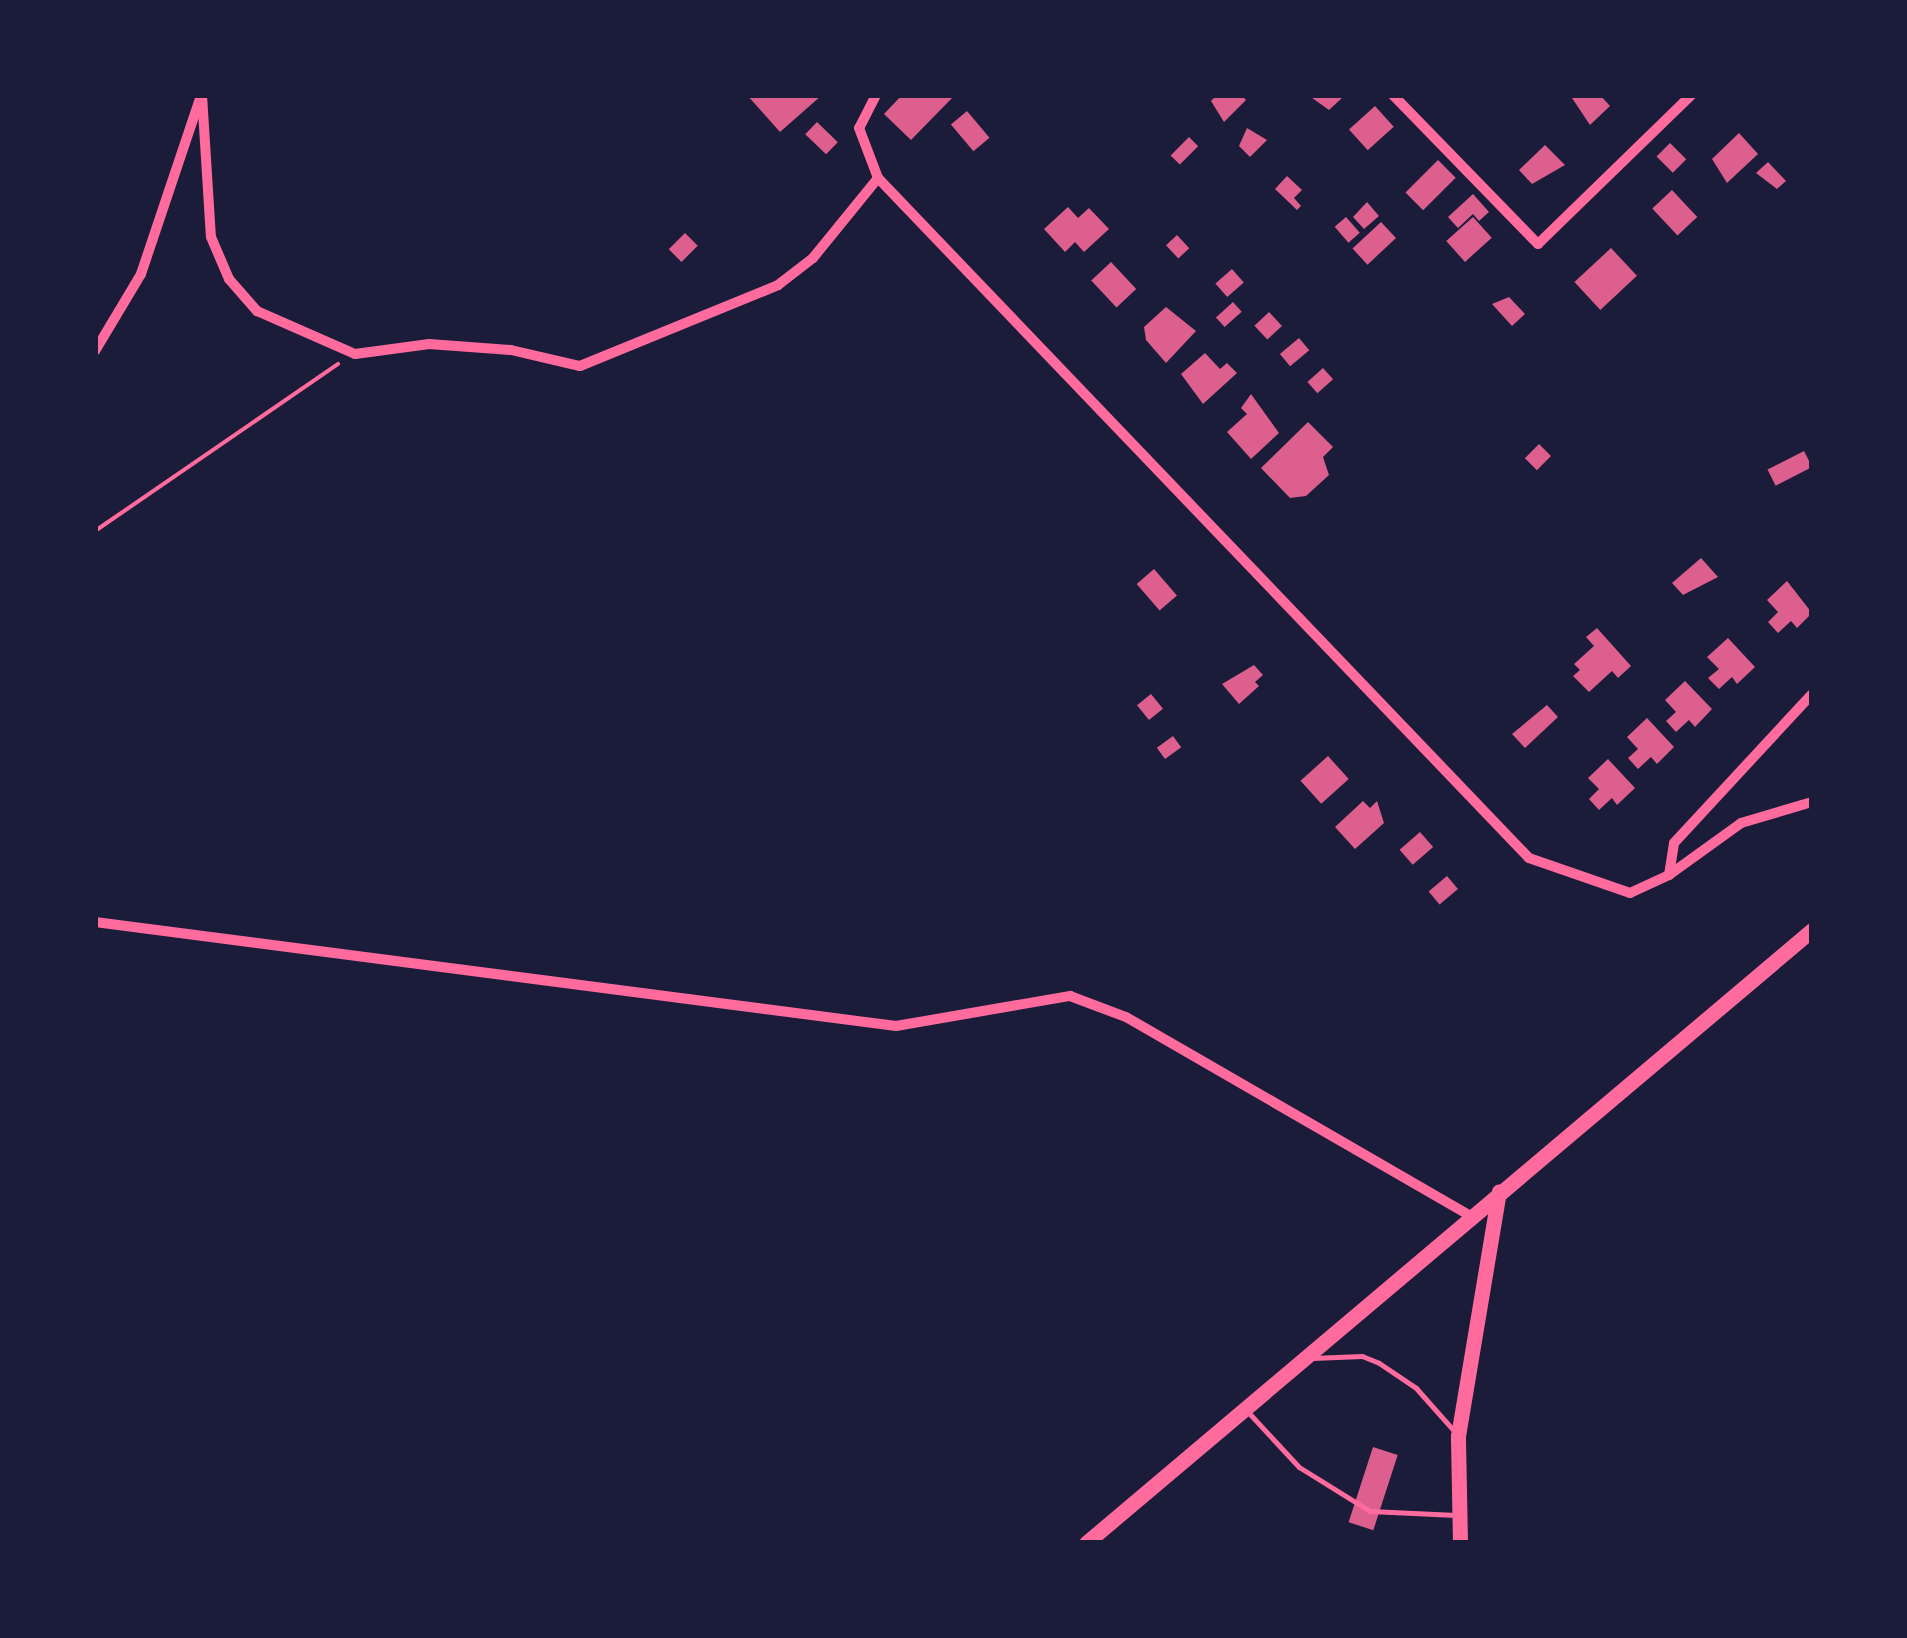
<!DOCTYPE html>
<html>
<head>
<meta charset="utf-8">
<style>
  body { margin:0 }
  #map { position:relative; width:1907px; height:1638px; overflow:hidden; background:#1b1b3a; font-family:"Open Sans",sans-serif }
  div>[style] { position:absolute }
  .building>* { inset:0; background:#dd5f8e; transform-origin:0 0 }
  .path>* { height:4px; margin:-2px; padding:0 2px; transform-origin:2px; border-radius:2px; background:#ff6b9d }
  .service>* { height:5px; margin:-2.5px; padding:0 2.5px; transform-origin:2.5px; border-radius:2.5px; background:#ff6b9d }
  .minor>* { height:10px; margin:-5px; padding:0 5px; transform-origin:5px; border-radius:5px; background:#ff6b9d }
  .secondary>* { height:15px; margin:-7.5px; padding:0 7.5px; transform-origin:7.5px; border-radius:7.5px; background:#ff6b9d }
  span { translate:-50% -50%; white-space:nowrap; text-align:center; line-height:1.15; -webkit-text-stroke:10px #1b1b3a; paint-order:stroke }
  .frame { position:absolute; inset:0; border:98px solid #1b1b3a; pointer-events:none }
</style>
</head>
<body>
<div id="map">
  <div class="building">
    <i style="clip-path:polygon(747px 95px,822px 95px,780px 132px)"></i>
    <i style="clip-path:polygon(902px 95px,955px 95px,911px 140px,884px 114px)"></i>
    <i style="clip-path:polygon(1217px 95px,1241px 95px,1246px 100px,1224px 122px,1211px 101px)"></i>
    <i style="clip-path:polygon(1308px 95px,1338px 95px,1342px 98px,1329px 110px)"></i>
    <i style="clip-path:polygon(1570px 95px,1600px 95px,1610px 106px,1590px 125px)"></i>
    <i style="left:1375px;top:106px;width:28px;height:35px;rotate:48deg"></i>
    <i style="left:967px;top:111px;width:35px;height:21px;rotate:50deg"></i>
    <i style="left:817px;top:122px;width:29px;height:17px;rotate:44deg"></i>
    <i style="clip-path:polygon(1247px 128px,1267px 140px,1250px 157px,1239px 146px)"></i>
    <i style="clip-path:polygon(1739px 133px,1758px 154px,1727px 183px,1712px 159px)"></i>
    <i style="left:1189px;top:137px;width:13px;height:26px;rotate:45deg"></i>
    <i style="left:1670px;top:143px;width:23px;height:19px;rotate:45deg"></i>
    <i style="clip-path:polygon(1545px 145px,1565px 165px,1532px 184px,1519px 170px)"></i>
    <i style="left:1438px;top:160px;width:25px;height:46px;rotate:45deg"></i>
    <i style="clip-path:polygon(1768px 162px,1786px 181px,1777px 189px,1756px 173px)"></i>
    <i style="clip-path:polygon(1287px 176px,1302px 190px,1294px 198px,1301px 206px,1297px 210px,1275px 189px)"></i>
    <i style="left:1672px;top:190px;width:37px;height:27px;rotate:47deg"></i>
    <i style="clip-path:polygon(1473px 194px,1489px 212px,1479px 221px,1473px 214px,1458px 228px,1448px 217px)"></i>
    <i style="clip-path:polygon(1367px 202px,1379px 216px,1364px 229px,1353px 217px)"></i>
    <i style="clip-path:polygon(1068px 207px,1078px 218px,1089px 208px,1109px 229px,1084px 252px,1075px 242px,1065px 252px,1044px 229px)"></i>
    <i style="left:1346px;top:217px;width:21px;height:15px;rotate:49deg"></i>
    <i style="left:1473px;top:217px;width:28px;height:36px;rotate:48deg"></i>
    <i style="left:1381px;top:222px;width:22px;height:39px;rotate:47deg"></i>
    <i style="left:685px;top:233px;width:18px;height:23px;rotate:45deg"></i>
    <i style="left:1177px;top:235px;width:18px;height:15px;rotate:47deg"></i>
    <i style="left:1611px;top:248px;width:38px;height:50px;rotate:47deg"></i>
    <i style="left:1111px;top:262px;width:37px;height:27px;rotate:47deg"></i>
    <i style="left:1232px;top:269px;width:18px;height:22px;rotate:49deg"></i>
    <i style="clip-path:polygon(1509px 297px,1525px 314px,1512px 326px,1492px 304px)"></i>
    <i style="left:1233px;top:302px;width:13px;height:23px;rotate:48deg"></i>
    <i style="clip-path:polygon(1166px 307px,1196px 331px,1166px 363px,1146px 340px,1144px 327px)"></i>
    <i style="left:1269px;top:312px;width:19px;height:20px;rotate:47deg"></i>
    <i style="left:1299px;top:338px;width:16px;height:25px;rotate:50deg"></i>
    <i style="clip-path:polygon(1205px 353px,1220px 369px,1227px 363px,1237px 373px,1203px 404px,1181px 374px)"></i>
    <i style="left:1323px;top:368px;width:15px;height:21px;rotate:48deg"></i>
    <i style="clip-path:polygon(1251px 394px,1279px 433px,1251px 459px,1227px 432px,1247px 414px,1241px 408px)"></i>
    <i style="clip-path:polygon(1308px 422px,1333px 447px,1323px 457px,1329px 475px,1306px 496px,1290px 498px,1261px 468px)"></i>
    <i style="left:1539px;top:444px;width:17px;height:20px;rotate:45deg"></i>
    <i style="left:1804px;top:451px;width:18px;height:41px;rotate:63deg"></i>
    <i style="clip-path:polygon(1701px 558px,1718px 577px,1683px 595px,1672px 583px)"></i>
    <i style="left:1154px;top:569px;width:35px;height:23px;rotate:49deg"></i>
    <i style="clip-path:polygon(1787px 581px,1812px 613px,1797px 628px,1791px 621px,1778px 633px,1768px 622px,1778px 612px,1767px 600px)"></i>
    <i style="clip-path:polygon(1597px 628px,1631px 666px,1618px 678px,1612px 671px,1589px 692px,1573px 676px,1580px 670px,1574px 664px,1594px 646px,1586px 637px)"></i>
    <i style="clip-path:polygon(1728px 638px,1755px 667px,1737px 684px,1732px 677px,1719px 689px,1708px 678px,1719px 669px,1707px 657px)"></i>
    <i style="clip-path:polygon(1254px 665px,1263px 675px,1255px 682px,1259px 686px,1239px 704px,1222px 684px)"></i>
    <i style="clip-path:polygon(1685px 681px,1712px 709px,1695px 727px,1689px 720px,1676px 732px,1666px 721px,1676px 712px,1665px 700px)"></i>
    <i style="left:1151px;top:694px;width:19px;height:18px;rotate:51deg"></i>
    <i style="clip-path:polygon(1547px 705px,1558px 717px,1525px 748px,1512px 734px)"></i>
    <i style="clip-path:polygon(1647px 718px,1674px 747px,1657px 764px,1651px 757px,1638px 769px,1628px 758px,1638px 749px,1627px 737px)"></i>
    <i style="left:1173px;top:736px;width:14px;height:20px;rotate:54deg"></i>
    <i style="left:1328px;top:756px;width:31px;height:37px;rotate:48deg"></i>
    <i style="clip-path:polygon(1608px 759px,1635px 788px,1617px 805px,1612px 798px,1599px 810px,1589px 799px,1599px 789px,1588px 778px)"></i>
    <i style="clip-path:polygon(1363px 801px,1370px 808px,1377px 801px,1384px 823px,1355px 849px,1335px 827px)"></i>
    <i style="left:1420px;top:832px;width:20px;height:27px;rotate:49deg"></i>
    <i style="left:1447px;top:876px;width:17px;height:24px;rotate:50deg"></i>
    <i style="left:1373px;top:1447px;width:26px;height:79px;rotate:18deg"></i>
  </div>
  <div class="path">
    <i style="left:95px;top:531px;width:295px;rotate:-34.5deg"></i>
  </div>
  <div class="service">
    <i style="left:1312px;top:1358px;width:50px;rotate:-2.3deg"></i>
    <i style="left:1362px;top:1356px;width:18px;rotate:22deg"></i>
    <i style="left:1379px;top:1363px;width:45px;rotate:34deg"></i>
    <i style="left:1416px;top:1388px;width:60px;rotate:48.4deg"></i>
    <i style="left:1248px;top:1412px;width:75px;rotate:47.2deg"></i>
    <i style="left:1299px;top:1467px;width:84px;rotate:31.8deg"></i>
    <i style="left:1370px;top:1511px;width:86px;rotate:2.7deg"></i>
  </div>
  <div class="minor">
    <i style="left:202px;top:95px;width:142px;rotate:86.4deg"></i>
    <i style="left:211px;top:237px;width:46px;rotate:66.8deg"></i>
    <i style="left:229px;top:279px;width:43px;rotate:48.8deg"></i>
    <i style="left:257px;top:311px;width:107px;rotate:23.7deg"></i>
    <i style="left:355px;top:354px;width:75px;rotate:-7.7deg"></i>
    <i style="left:429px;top:344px;width:82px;rotate:4.2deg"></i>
    <i style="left:511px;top:350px;width:71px;rotate:13.1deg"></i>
    <i style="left:580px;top:366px;width:214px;rotate:-22.2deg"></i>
    <i style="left:778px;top:285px;width:44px;rotate:-37.6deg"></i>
    <i style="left:813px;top:258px;width:103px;rotate:-50.9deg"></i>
    <i style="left:876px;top:95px;width:37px;rotate:117deg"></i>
    <i style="left:859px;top:128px;width:53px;rotate:69.2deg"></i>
    <i style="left:878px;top:178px;width:941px;rotate:46.25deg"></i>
    <i style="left:1529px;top:858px;width:107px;rotate:19.1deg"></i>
    <i style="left:1630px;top:893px;width:43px;rotate:-24.8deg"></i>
    <i style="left:1669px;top:875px;width:89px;rotate:-35.8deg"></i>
    <i style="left:1741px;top:823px;width:74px;rotate:-16.5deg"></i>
    <i style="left:1393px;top:95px;width:208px;rotate:45.8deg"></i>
    <i style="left:1538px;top:244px;width:214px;rotate:-44.2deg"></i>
    <i style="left:95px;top:351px;width:90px;rotate:-59.1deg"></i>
    <i style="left:141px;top:274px;width:185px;rotate:-71.4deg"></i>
    <i style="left:1669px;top:875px;width:32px;rotate:-81deg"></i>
    <i style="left:1674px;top:843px;width:203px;rotate:-47.2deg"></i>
    <i style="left:95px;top:922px;width:808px;rotate:7.4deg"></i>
    <i style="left:896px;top:1026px;width:177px;rotate:-9.8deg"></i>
    <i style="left:1070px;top:996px;width:60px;rotate:20.6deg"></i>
    <i style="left:1126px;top:1017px;width:397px;rotate:30deg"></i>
  </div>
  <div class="secondary">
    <i style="left:1086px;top:1543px;width:950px;rotate:-40.18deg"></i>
    <i style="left:1460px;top:1543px;width:107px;rotate:-91.1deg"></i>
    <i style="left:1458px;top:1436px;width:248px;rotate:-80.5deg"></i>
  </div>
  <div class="frame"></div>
</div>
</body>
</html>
